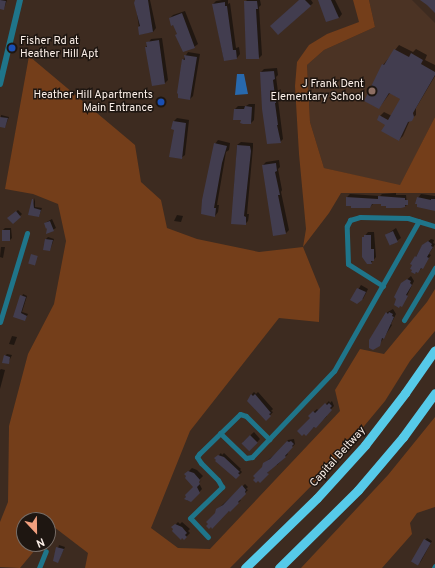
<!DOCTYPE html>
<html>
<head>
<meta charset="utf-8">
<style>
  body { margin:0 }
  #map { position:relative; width:435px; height:568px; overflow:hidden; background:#3d2b20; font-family:Overpass,sans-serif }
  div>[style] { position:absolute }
  .built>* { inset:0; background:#4b3324 }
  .green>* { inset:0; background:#743e1a }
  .water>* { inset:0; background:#2869ad }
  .shadow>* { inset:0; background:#0007 }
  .building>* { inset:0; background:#423d4f; transform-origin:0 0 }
  .minor>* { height:5px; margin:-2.5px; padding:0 2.5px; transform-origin:2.5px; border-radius:2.5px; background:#1f758a }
  .tertiary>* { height:6px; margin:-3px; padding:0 3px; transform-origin:3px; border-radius:3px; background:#1f758a }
  .motorway>* { height:9px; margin:-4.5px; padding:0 4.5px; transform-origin:4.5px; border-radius:4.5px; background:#56cae9 }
  .dots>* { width:11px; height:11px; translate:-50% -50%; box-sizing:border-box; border:2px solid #1e1611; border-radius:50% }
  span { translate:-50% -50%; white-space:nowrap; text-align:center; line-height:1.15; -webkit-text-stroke:3px #1e1611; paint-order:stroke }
  .poi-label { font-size:11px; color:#fcf0e9 }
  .left { translate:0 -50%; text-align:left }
  .right { translate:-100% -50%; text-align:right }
  .street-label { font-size:11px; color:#fcf0e9 }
  .north { position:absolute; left:16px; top:512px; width:40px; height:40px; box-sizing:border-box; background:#1e1611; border:1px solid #776d67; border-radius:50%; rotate:158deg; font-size:11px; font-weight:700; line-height:16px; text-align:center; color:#fcf0e9 }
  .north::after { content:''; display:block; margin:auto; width:14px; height:18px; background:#f2a07f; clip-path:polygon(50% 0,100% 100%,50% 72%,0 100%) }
</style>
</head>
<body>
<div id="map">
  <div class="built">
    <i style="clip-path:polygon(369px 0,412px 0,435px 23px,435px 117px,400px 186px,324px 168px,310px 122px,307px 65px,324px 50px,375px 27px)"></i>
  </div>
  <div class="green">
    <i style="clip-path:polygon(353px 0,369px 0,375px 27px,324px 50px,307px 65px,310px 122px,324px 168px,400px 185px,435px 117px,435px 193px,341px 193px,329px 213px,303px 247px,320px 289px,319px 322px,279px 318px,190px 431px,151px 528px,178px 548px,210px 549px,340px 411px,335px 390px,360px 349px,384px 354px,427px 302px,435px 289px,435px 331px,410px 361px,385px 401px,330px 467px,230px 568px,85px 568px,88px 553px,54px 527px,48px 534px,48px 520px,24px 520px,24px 544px,40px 544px,20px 568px,0 567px,0 522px,8px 502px,9px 426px,28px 354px,54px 304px,66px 241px,58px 204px,33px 194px,5px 189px,29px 56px,135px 145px,141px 182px,161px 200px,167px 228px,197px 239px,259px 252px,303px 247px,306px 229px,299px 154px,295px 86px,297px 62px,309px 45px,327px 34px,359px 22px)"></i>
    <i style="clip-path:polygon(435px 417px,435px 507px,417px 513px,410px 523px,412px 534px,382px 568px,301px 568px,388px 475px)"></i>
  </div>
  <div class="water">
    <i style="clip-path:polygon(237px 74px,244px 74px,248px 94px,235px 95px)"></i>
  </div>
  <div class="shadow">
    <i style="clip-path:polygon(1px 0,7px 0,4px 9px,0 8px)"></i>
    <i style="clip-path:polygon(135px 0,150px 0,156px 28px,153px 32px,140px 34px)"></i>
    <i style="clip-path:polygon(222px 0,228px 0,228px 4px,230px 3px,236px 48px,239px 47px,240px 54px,237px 58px,224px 60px,213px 4px,216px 1px)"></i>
    <i style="clip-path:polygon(247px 0,260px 0,261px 5px,259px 7px,262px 55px,259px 58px,245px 2px)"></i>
    <i style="clip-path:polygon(300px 0,311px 0,313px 3px,310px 6px)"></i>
    <i style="clip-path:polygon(319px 0,335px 0,342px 14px,339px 18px)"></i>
    <i style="clip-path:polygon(185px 11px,198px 44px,194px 47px,178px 34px,170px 18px,173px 15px)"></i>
    <i style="clip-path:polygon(162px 38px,168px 80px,165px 83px,153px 84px,146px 47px,151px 39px)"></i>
    <i style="clip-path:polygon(399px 45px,413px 52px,416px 49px,427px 55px,425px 60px,435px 65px,435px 76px,416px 108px,416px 115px,410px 120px,403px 136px,399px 140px,380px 116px,384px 112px,392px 116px,401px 99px,390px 93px,379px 108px,383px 65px)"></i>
    <i style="clip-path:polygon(188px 52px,200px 54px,193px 96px,190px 99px,183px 60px)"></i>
    <i style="clip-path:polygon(277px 68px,278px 75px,276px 77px,279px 99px,278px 100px,283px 139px,280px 142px,261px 72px,264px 69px)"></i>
    <i style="clip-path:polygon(161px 99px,164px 99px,163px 103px,160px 102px)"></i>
    <i style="clip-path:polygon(249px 104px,255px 104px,254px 120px,251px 123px,242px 119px,234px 119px,235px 109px,238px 106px,246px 106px)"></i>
    <i style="clip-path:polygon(1px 115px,9px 117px,5px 127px,0 126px)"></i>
    <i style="clip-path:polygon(177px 118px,189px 120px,185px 155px,181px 158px,174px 121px)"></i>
    <i style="clip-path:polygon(218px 140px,230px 143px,229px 150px,226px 152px,217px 205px,219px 205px,218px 212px,215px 216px,202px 213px,215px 144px)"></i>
    <i style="clip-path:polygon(241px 142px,253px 143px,253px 147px,247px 214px,249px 214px,248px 221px,245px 224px,232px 223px,237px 145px)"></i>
    <i style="clip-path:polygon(279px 160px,280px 167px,278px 169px,282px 190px,281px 192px,289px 230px,286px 233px,263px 165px,266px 162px)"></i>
    <i style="clip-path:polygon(396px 193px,396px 195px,406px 195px,407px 205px,405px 206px,387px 207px,382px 203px,373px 204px,370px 207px,352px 205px,347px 197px,350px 194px,380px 196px,382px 194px)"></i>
    <i style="clip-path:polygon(421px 194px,435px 196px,435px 210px,418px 198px)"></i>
    <i style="clip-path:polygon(35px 198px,35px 207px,42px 208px,39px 216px,30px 214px)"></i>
    <i style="clip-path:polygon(18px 210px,22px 214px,13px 223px,9px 218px)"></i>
    <i style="clip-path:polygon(177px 215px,183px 216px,181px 222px,174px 221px)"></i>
    <i style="clip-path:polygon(52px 219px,56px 228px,47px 233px,48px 227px,45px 223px)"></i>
    <i style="clip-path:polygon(5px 228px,11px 228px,12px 238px,10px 240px,3px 230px)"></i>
    <i style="clip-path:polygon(396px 228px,401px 238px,391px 245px,386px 235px)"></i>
    <i style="clip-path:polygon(368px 232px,374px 232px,376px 257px,371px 263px,363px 238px)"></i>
    <i style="clip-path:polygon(48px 237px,54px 239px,50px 250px,46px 239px)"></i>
    <i style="clip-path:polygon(431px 239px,434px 240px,433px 243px,435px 244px,429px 254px,431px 255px,421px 269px,415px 273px,412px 264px,422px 246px)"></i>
    <i style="clip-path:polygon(1px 247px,5px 247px,3px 258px,0 257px)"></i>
    <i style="clip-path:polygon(411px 276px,414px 281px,402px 306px,402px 284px)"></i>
    <i style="clip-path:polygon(361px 285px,368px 289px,363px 299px,352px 300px)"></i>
    <i style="clip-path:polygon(23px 294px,27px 296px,22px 312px,28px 314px,25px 320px,14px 316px)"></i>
    <i style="clip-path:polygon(393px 309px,396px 314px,391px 324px,392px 325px,379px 345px,386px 313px)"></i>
    <i style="clip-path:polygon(12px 336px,17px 337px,14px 345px,9px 344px)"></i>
    <i style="clip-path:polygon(7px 354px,12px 355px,8px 363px,5px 356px)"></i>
    <i style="clip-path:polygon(1px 369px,5px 370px,0 389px,0 370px)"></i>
    <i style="clip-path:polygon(254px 392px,256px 394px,258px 392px,273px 409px,271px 411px,273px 412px,266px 420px,251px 395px)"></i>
    <i style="clip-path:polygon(329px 401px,330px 403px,332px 401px,334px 406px,325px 415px,327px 416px,324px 419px,306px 434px,311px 418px,309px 416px,317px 409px,319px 411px)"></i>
    <i style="clip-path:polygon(254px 432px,260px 439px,250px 450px,243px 442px)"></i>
    <i style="clip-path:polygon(294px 439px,295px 444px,287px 453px,288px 454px,277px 465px,276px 463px,262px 479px,267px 461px,281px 449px,288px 440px)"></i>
    <i style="clip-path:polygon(221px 453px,222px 455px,224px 453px,241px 469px,240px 470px,242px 472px,236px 478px,216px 461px,218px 460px,216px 458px)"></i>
    <i style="clip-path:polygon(192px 468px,197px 470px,203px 476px,194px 485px,196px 486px,202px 479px,199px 483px,202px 489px,191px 501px,188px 501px,186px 499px,195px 487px,186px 474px)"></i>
    <i style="clip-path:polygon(245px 484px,248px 487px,246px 489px,248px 490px,239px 499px,241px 500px,230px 511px,216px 514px,220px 507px)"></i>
    <i style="clip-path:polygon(178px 522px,180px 524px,182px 522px,190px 529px,188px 531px,190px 533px,184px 539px,173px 527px)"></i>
    <i style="clip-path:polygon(427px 538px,432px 541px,420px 563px,425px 540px)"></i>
    <i style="clip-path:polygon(59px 545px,65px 547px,58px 562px,54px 561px)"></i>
  </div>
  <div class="building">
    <i style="clip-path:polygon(0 0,6px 1px,4px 10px,0 9px)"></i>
    <i style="clip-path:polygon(135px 0,148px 0,153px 32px,139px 35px,138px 27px,140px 26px,134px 3px)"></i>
    <i style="clip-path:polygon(299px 0,305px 0,311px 6px,278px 35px,270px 26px)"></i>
    <i style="clip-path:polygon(318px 0,331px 0,339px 18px,326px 22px)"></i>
    <i style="clip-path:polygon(420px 0,435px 0,435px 13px,427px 5px)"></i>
    <i style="clip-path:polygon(244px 1px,257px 1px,258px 9px,256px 9px,259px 59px,246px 59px)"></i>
    <i style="clip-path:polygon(225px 2px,225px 6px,227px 6px,233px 50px,236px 50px,237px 59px,224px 61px,212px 4px)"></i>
    <i style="clip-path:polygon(182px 13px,195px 48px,183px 52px,175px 35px,177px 34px,173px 25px,171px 26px,169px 18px)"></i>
    <i style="clip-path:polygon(159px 40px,165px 84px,152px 86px,145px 47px,147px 47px,146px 42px)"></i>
    <i style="clip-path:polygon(394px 49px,409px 57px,411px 53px,423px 60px,421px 64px,435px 72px,435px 75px,413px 113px,414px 117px,412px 121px,408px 122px,399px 141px,381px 131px,385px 125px,377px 120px,379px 115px,388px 120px,400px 99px,389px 93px,379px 109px,364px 101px,382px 64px,384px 65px)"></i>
    <i style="clip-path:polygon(184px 55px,197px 57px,190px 100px,178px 98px,178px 94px,177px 93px,182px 59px,185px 60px)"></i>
    <i style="clip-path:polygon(274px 71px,275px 79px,273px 80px,276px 103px,275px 103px,278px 125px,277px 125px,281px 143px,267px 144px,262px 109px,260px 72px)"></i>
    <i style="clip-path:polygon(245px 106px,252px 107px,251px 124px,243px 124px,240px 123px,241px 120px,233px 120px,234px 109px,244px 109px)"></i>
    <i style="clip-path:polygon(0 117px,8px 118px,5px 128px,0 127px)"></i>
    <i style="clip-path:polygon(173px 121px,186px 123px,182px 159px,169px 157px,174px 130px,171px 129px)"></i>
    <i style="clip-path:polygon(214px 143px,227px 146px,222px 163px,214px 208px,216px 208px,215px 217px,201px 214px,202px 200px)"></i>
    <i style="clip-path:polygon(237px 145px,250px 146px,251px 151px,244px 216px,246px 217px,246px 225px,231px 224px)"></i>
    <i style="clip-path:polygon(276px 163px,277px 171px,275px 172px,280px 195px,278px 195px,286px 234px,273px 236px,262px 165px)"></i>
    <i style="clip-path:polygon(378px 196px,405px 198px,405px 200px,408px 200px,408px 205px,405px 205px,405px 207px,401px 208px,386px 208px,386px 206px,381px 206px,381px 204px,372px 204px,370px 208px,351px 208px,351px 206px,346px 206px,346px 197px,378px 199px)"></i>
    <i style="clip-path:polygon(417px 197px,431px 200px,431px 199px,435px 199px,435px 211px,417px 207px,417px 204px,415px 204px)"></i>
    <i style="clip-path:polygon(32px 199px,33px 199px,34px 208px,41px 210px,39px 217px,28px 215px)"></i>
    <i style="clip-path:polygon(16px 211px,21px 217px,13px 224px,7px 218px)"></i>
    <i style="clip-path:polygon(50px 221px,54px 231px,46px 234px,47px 228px,46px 229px,44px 223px)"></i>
    <i style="left:2px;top:230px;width:8px;height:11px"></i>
    <i style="left:393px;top:231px;width:12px;height:9px;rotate:66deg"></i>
    <i style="clip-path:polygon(364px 235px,371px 235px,371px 249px,374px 249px,374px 261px,371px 261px,372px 264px,367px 264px,362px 257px,362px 237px,364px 237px)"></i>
    <i style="clip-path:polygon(45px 239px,53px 240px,50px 251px,43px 250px)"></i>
    <i style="clip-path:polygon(428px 241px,432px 244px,431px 246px,433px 247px,427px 257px,429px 258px,423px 269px,421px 268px,418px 273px,416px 272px,415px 274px,411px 272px,412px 270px,410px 269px,412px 265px,410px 264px,415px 256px,416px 257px,422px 245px)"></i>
    <i style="left:31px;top:254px;width:7px;height:10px;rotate:16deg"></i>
    <i style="clip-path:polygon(407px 279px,411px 281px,410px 283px,412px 285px,406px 295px,408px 296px,402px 307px,400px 306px,399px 308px,394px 305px,396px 299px,394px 297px,401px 283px)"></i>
    <i style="clip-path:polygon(357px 288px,366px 292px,362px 300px,357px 304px,350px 300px)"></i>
    <i style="clip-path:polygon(20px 295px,26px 297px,21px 313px,27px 316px,25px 321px,13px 317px)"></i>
    <i style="clip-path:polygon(386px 312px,388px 314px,389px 312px,393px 314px,392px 316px,394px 317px,384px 339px,382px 338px,380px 346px,373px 350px,369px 348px,369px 340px)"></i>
    <i style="clip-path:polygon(4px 355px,10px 357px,9px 364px,2px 363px)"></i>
    <i style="clip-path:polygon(251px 394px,253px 396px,255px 394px,271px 413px,269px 414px,271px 416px,266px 421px,247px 401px)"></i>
    <i style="clip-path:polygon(325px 403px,327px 405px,329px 403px,332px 406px,330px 408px,332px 410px,316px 428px,314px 427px,306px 436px,304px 434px,302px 436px,297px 431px,310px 418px,308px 416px,313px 411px,315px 413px)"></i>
    <i style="left:250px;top:435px;width:11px;height:12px;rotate:45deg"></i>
    <i style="clip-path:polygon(287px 441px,289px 442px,291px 441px,294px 444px,292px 446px,293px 447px,285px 456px,286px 457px,267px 473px,269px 474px,260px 483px,258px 481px,256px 483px,253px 480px,255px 478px,253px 476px,262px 467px,263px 463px,270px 459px)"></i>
    <i style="clip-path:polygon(218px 455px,224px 457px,240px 472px,238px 473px,240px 475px,236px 479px,215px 461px,216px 460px,214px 458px)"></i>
    <i style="clip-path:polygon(188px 471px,194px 473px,200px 480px,199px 482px,200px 484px,197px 487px,200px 493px,191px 502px,184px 499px,186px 497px,185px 495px,193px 487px,185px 478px,186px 476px,184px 474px)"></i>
    <i style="clip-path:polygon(242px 485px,246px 490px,245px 492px,246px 494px,238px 502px,239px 503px,230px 512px,229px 511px,212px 529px,211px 527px,209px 529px,206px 526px,208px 524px,206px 522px,215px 513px,216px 509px,223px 505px)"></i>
    <i style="clip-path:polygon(175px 524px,182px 527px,187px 533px,185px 535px,187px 537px,184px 540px,182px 538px,181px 540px,172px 531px,173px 529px,171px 527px)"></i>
    <i style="left:424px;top:539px;width:8px;height:26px;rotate:30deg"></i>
    <i style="clip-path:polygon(56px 547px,64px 549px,58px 563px,53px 561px)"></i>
  </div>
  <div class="minor">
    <i style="left:383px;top:286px;width:41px;rotate:-147.8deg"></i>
    <i style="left:348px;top:264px;width:38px;rotate:-92deg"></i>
    <i style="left:347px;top:226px;width:7px;rotate:-63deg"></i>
    <i style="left:350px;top:220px;width:10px;rotate:-17deg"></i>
    <i style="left:360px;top:217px;width:48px;rotate:1.2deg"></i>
    <i style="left:408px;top:218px;width:28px;rotate:17deg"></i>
    <i style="left:404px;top:320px;width:61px;rotate:-59.2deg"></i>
    <i style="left:0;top:322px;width:93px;rotate:-73.1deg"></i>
    <i style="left:220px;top:433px;width:36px;rotate:44deg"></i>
    <i style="left:246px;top:458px;width:6px;rotate:-9deg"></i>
    <i style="left:252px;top:457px;width:119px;rotate:-46.4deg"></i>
    <i style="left:334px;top:371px;width:172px;rotate:-60.5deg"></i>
    <i style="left:208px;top:537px;width:26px;rotate:-133deg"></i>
    <i style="left:190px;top:518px;width:45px;rotate:-44.1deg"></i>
    <i style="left:222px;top:487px;width:8px;rotate:-120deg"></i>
    <i style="left:218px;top:480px;width:24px;rotate:-135deg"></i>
    <i style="left:201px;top:463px;width:7px;rotate:-124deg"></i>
    <i style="left:197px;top:457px;width:4px;rotate:-56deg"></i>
    <i style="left:199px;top:454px;width:57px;rotate:-44.3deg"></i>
    <i style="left:240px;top:414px;width:6px;rotate:18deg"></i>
    <i style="left:246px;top:416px;width:33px;rotate:45deg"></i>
    <i style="left:39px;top:568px;width:18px;rotate:-68deg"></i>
    <i style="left:434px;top:568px;width:2px;rotate:-63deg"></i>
  </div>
  <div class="tertiary">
    <i style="left:0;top:84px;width:86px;rotate:-76.6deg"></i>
  </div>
  <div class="motorway">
    <i style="left:245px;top:568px;width:100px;rotate:-44.2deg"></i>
    <i style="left:317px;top:498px;width:72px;rotate:-47.8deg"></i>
    <i style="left:365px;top:445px;width:66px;rotate:-52.4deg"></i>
    <i style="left:405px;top:393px;width:52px;rotate:-55.1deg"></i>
    <i style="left:279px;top:568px;width:111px;rotate:-44.6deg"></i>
    <i style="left:358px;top:490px;width:70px;rotate:-49.7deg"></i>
    <i style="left:403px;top:437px;width:54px;rotate:-54deg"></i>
  </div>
  <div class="dots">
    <i style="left:12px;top:48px;background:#1a4fb4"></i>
    <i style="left:372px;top:91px;background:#8d6e63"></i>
    <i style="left:161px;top:102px;background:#1a4fb4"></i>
  </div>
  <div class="poi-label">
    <span class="left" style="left:20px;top:48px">Fisher Rd at<br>Heather Hill Apt</span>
    <span class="right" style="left:364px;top:91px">J Frank Dent<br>Elementary School</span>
    <span class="right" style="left:153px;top:102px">Heather Hill Apartments<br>Main Entrance</span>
  </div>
  <div class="street-label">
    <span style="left:338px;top:457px;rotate:-48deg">Capital Beltway</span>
  </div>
  <div class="north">N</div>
</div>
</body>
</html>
